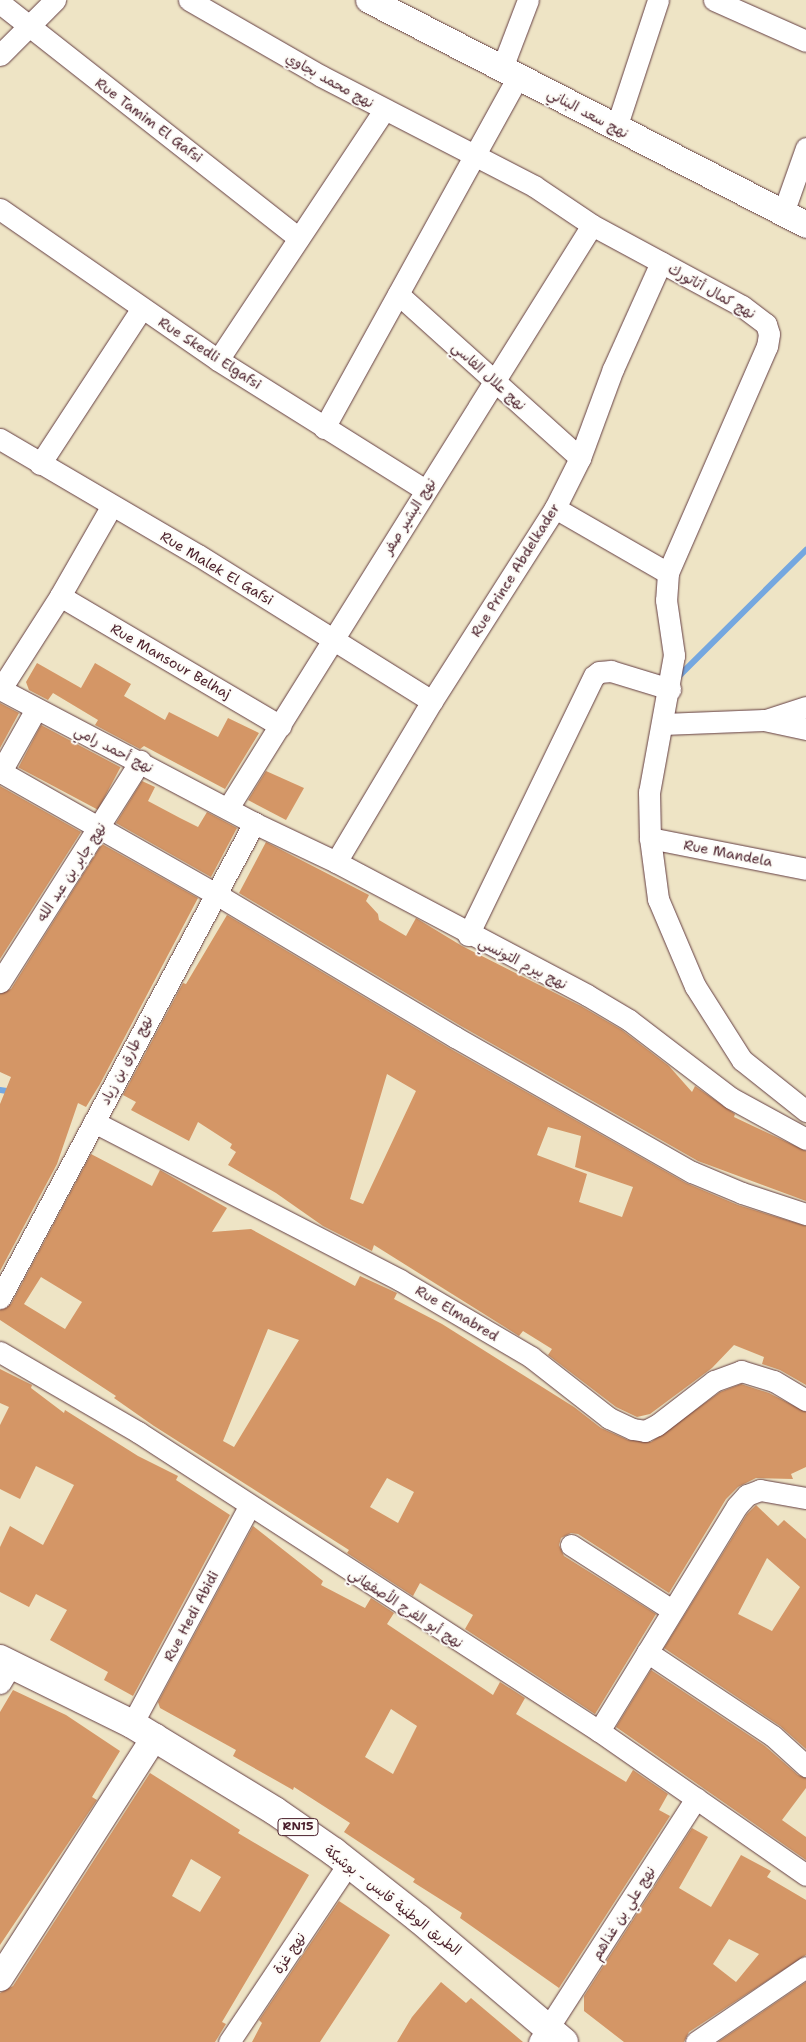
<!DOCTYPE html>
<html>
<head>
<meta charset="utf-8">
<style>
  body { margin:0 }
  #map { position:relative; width:806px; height:2042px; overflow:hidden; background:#eee4c5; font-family:"Shantell Sans","Playpen Sans Arabic",sans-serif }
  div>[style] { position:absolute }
  .stream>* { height:6px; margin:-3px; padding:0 3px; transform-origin:3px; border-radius:3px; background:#74a7e0 }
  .building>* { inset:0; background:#d49666; transform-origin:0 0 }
  .roads { filter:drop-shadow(0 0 1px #633d42) drop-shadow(0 0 1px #633d42) }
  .minor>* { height:21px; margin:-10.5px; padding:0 10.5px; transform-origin:10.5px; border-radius:10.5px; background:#fff }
  .tertiary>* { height:26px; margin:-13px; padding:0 13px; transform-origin:13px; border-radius:13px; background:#fff }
  .primary>* { height:28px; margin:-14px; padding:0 14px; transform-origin:14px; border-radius:14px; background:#fff }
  span { translate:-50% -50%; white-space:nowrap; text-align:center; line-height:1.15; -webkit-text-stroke:4px #fdfcf7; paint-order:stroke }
  .shield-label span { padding:1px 4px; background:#fdfcf7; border:1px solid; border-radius:4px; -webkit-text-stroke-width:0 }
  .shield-label { font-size:12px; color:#4a1f2b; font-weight:700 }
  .street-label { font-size:14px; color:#4a1f2b }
</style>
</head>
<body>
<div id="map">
  <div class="stream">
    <i style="left:677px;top:678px;width:182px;rotate:-44.8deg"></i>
    <i style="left:0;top:1090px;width:14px;rotate:8deg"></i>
  </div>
  <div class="building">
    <i style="clip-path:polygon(37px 663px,81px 688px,95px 663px,131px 684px,124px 696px,165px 720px,169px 712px,218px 737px,228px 718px,259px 733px,225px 789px,144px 746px,140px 749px,95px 725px,98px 720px,53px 693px,48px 700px,29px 690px,26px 682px)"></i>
    <i style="clip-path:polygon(0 703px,19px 713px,0 748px)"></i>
    <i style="left:41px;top:725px;width:90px;height:48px;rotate:28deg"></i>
    <i style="clip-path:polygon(266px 771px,304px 788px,286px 820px,248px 800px)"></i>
    <i style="clip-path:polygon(142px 781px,155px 787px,148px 801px,180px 818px,198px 827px,207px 812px,237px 828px,211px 877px,116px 823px)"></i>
    <i style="clip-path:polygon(0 786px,81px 832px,0 959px)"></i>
    <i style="clip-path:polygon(266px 842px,369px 895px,366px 901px,378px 914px,379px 920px,406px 936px,416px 918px,462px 946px,581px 1006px,622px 1030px,669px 1066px,692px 1092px,695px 1086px,735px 1114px,734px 1117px,806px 1151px,806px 1201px,698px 1161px,461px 1026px,239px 893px)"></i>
    <i style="clip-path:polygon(102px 844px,198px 898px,100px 1084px,86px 1107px,78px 1103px,57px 1164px,0 1271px,0 1104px,11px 1077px,0 1072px,0 994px,11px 989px)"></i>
    <i style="clip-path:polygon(evenodd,227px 915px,449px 1048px,686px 1183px,738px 1205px,806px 1226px,806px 1385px,780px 1370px,762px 1364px,764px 1357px,734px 1345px,712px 1368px,650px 1414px,637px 1417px,616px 1407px,548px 1355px,552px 1349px,523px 1331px,519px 1336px,374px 1245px,372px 1251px,323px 1226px,276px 1193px,228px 1165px,236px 1152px,230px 1148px,232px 1144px,198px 1122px,189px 1141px,131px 1110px,136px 1102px,123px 1095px,183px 983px,186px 984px,227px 915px,387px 1074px,416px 1091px,363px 1204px,350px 1199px,387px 1074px,227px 915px,548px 1127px,581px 1136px,575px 1167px,633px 1187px,622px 1217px,579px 1202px,587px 1174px,537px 1155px,548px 1127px)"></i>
    <i style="clip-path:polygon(evenodd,91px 1154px,152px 1186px,160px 1170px,227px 1208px,212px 1232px,251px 1229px,355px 1286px,360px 1276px,397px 1293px,394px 1299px,442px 1324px,574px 1407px,601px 1428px,628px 1440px,651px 1442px,720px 1392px,741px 1384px,769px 1393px,806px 1412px,806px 1467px,791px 1474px,793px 1479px,756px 1478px,738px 1487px,726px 1499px,669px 1593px,578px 1534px,571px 1533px,561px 1538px,559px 1545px,564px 1556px,656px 1614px,595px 1714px,465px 1629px,473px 1615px,420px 1583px,413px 1596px,347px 1553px,349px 1550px,154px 1426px,114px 1398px,116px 1396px,0 1320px,0 1310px,11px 1304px,91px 1154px,41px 1277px,82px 1302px,65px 1329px,24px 1304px,41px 1277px,91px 1154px,268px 1329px,299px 1340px,234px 1447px,223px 1441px,268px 1329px,91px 1154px,387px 1478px,414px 1492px,398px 1523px,370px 1507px,387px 1478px)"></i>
    <i style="clip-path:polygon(0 1369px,32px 1385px,31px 1388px,64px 1413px,65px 1410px,138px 1456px,178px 1476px,176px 1480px,230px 1515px,133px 1696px,104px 1680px,108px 1672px,50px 1640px,67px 1610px,36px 1594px,29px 1607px,0 1592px,0 1547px,10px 1526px,43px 1545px,74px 1485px,36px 1466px,20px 1499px,0 1489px,0 1425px,9px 1407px,0 1403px)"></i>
    <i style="clip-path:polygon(evenodd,756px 1505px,778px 1526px,784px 1520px,806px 1539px,806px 1749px,780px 1726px,664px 1648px,747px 1514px,756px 1505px,767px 1558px,800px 1587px,772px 1631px,738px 1614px,767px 1558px)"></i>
    <i style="clip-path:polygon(evenodd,253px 1526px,323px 1581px,321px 1585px,365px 1608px,371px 1598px,394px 1613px,387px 1624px,493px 1695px,500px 1682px,525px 1698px,516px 1714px,626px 1782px,633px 1770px,668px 1794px,659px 1810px,670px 1816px,559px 1988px,460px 1918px,462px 1913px,413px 1882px,415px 1879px,344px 1832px,350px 1823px,294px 1787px,293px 1790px,233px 1756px,236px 1750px,160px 1708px,158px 1702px,253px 1526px,391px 1709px,417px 1726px,393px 1774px,365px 1757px,391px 1709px)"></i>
    <i style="clip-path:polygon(651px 1670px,765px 1746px,798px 1775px,806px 1778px,806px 1788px,782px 1820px,806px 1837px,806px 1860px,616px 1727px)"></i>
    <i style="clip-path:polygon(13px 1690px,66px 1715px,120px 1751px,92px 1797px,97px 1800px,0 1945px,0 1712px)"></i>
    <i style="clip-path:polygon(evenodd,150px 1773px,240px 1830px,238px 1833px,309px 1875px,222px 2022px,226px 2024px,215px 2042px,0 2042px,0 1993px,13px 1986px,150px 1773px,191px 1859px,221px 1877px,200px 1912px,172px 1896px,191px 1859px)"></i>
    <i style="clip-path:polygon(evenodd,692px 1828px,708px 1837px,679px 1888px,711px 1907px,741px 1855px,771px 1871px,767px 1877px,806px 1900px,806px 1955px,689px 2032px,684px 2042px,624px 2042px,584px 2011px,584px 1996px,692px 1828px,729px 1939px,759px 1954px,736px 1982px,713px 1964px,729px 1939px)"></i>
    <i style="clip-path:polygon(339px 1901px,390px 1935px,320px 2042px,252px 2042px,262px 2023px,259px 2020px)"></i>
    <i style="clip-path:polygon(441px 1982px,466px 2003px,471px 1998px,523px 2042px,397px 2042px,412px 2017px)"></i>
    <i style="clip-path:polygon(806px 1982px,806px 2042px,718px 2042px)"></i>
  </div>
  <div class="roads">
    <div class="minor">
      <i style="left:189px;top:0;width:152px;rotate:29.9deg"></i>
      <i style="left:321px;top:76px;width:240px;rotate:27.3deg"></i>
      <i style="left:534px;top:186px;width:70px;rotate:33.9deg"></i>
      <i style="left:592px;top:225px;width:170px;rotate:28.4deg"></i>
      <i style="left:742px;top:306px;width:30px;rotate:37deg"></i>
      <i style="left:766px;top:324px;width:10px;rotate:73deg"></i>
      <i style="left:769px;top:334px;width:12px;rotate:99deg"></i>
      <i style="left:767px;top:346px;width:248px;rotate:113.6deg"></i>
      <i style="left:668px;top:573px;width:27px;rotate:94deg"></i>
      <i style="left:666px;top:600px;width:56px;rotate:81.7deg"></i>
      <i style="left:674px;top:655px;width:139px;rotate:100.3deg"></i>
      <i style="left:649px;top:792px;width:46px;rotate:88.8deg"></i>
      <i style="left:650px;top:838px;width:62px;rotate:82.5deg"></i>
      <i style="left:658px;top:899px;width:95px;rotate:67deg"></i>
      <i style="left:695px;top:986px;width:88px;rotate:57.6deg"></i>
      <i style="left:742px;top:1060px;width:82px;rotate:38.6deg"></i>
      <i style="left:714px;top:0;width:101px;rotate:24deg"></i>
      <i style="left:0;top:3px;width:380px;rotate:38.2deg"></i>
      <i style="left:0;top:55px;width:78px;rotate:-45deg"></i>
      <i style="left:502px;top:68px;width:73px;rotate:-69.1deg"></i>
      <i style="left:616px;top:128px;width:135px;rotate:-71.8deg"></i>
      <i style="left:0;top:209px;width:265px;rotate:34.7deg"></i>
      <i style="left:218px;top:360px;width:244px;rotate:32.1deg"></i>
      <i style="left:783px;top:213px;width:69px;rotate:-70.5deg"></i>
      <i style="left:398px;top:294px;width:245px;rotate:42deg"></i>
      <i style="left:218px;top:360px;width:300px;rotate:-56.4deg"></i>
      <i style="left:324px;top:428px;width:402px;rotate:-61.1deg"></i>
      <i style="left:0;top:439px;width:229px;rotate:30.4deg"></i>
      <i style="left:198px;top:555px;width:276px;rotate:32deg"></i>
      <i style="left:40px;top:464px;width:186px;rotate:-56.8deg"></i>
      <i style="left:555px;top:508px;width:130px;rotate:29.9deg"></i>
      <i style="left:60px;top:596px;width:256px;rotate:30.5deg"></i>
      <i style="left:0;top:689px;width:287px;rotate:27.8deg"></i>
      <i style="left:254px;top:823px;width:91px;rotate:25.4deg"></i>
      <i style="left:336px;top:862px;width:284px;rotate:27.9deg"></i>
      <i style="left:587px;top:995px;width:49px;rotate:30.8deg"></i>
      <i style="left:629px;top:1020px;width:128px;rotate:37.4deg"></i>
      <i style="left:731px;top:1098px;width:85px;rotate:28.7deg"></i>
      <i style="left:0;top:690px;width:112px;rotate:-57.4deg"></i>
      <i style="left:60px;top:596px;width:103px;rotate:-60.2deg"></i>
      <i style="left:766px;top:720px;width:42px;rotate:-18deg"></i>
      <i style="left:663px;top:724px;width:101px;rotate:-2.3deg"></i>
      <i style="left:764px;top:720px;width:43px;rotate:12.1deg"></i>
      <i style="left:1px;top:772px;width:247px;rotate:29.6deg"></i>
      <i style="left:216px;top:894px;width:279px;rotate:30.9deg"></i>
      <i style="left:455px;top:1037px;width:273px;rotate:29.7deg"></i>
      <i style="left:692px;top:1172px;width:54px;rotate:22.8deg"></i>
      <i style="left:742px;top:1193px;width:67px;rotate:18.2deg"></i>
      <i style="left:0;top:773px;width:73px;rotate:-60.6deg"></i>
      <i style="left:228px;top:808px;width:687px;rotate:-58.02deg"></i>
      <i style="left:650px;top:838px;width:159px;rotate:11.2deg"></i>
      <i style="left:336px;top:862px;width:187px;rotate:-59.2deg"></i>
      <i style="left:432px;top:701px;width:229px;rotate:-57.5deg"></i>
      <i style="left:555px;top:508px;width:56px;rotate:-63.4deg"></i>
      <i style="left:580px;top:458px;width:95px;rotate:-69.7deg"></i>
      <i style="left:613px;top:369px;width:117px;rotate:-65.8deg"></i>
      <i style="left:468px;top:935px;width:288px;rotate:-64.1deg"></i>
      <i style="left:594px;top:676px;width:6px;rotate:-39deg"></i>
      <i style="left:599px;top:672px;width:12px;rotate:-5deg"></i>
      <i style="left:611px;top:671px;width:62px;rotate:17deg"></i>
      <i style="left:0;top:982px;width:262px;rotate:-57.6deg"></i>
      <i style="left:94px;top:1122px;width:344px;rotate:27.3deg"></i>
      <i style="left:400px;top:1280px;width:152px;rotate:30.4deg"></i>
      <i style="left:531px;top:1357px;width:99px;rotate:38deg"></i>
      <i style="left:609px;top:1418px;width:26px;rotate:25deg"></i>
      <i style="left:633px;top:1429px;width:12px;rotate:9deg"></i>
      <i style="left:645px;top:1431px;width:13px;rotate:-27deg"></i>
      <i style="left:657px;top:1425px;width:72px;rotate:-37.7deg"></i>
      <i style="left:714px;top:1381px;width:29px;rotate:-20deg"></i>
      <i style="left:741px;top:1371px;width:34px;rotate:17deg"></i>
      <i style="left:774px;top:1381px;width:37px;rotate:31deg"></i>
      <i style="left:0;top:1298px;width:539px;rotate:-61.86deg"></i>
      <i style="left:0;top:1352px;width:160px;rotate:30.1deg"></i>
      <i style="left:138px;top:1432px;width:549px;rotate:32.97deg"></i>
      <i style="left:599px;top:1731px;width:252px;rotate:34.8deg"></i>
      <i style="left:571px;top:1545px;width:120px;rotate:32.8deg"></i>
      <i style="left:647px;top:1652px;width:151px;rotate:33.7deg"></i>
      <i style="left:773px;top:1736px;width:45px;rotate:42.3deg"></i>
      <i style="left:0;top:1683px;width:21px;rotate:-59deg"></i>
      <i style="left:132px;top:1724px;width:247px;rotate:-61.7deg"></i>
      <i style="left:599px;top:1731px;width:264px;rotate:-58.5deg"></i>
      <i style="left:737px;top:1506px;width:15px;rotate:-48deg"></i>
      <i style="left:747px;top:1495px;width:14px;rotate:-21deg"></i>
      <i style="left:760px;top:1490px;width:47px;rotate:9.9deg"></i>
      <i style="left:229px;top:2042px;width:216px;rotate:-56.2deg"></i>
      <i style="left:539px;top:2042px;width:290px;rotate:-57.2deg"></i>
      <i style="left:696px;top:2042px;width:133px;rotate:-34.3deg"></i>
    </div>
    <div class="tertiary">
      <i style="left:369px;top:0;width:492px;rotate:27.2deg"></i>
      <i style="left:0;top:1978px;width:287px;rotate:-57.3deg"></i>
    </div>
    <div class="primary">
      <i style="left:0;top:1659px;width:147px;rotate:26.2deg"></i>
      <i style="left:132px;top:1724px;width:167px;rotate:31.3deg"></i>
      <i style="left:275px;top:1811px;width:72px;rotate:34.8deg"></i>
      <i style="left:334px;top:1852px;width:108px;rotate:38.2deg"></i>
      <i style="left:419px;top:1919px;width:190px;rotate:40.3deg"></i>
    </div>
  </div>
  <div class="shield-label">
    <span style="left:298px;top:1827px">RN15</span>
  </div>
  <div class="street-label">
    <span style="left:330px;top:80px;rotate:29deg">نهج محمد بجاوي</span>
    <span style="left:588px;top:113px;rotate:28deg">نهج سعد البناني</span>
    <span style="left:149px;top:120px;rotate:37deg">Rue Tamim El Gafsi</span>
    <span style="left:712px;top:291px;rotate:29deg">نهج كمال أتاتورك</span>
    <span style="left:210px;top:353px;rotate:33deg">Rue Skedli Elgafsi</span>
    <span style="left:489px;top:376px;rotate:42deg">نهج علال الفاسي</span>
    <span style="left:409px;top:516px;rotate:-58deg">نهج البشير صفر</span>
    <span style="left:217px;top:568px;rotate:31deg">Rue Malek El Gafsi</span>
    <span style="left:515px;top:570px;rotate:-58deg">Rue Prince Abdelkader</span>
    <span style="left:171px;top:661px;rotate:30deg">Rue Mansour Belhaj</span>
    <span style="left:114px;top:749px;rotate:27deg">نهج أحمد رامي</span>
    <span style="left:728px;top:853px;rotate:11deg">Rue Mandela</span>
    <span style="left:71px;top:872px;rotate:-57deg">نهج جابر بن عبد الله</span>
    <span style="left:523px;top:963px;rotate:27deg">نهج بيرم التونسي</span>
    <span style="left:126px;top:1060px;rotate:-63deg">نهج طارق بن زياد</span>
    <span style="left:457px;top:1313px;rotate:31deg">Rue Elmabred</span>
    <span style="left:406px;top:1608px;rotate:33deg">نهج أبو الفرج الأصفهاني</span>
    <span style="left:191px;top:1616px;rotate:-62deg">Rue Hedi Abidi</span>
    <span style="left:393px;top:1900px;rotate:38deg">الطريق الوطنية قابس - بوشبكة</span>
    <span style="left:623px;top:1913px;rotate:-58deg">نهج علي بن غذاهم</span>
    <span style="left:289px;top:1953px;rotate:-56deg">نهج غزة</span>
  </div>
</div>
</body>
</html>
